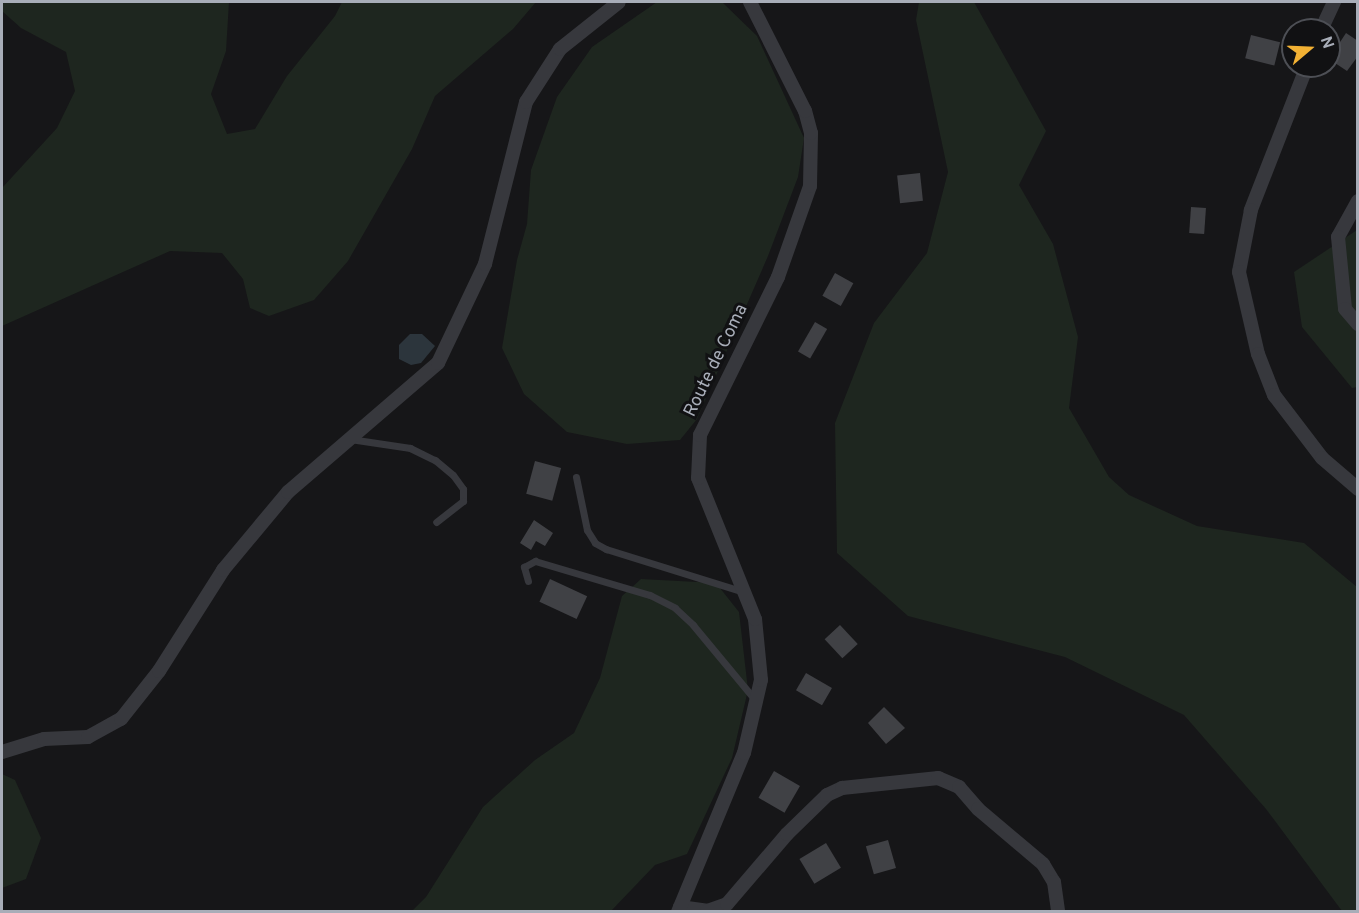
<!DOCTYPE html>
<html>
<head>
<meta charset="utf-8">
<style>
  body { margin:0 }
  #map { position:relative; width:1359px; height:913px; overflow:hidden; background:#161618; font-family:Overpass,sans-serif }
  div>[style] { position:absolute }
  .green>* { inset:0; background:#1e261f }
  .water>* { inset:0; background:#2c353c }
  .building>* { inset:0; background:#404145; transform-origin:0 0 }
  .service>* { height:7px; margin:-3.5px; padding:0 3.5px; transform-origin:3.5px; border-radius:3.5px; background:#37383d }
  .minor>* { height:14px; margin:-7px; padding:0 7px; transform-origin:7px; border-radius:7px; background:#37383d }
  span { translate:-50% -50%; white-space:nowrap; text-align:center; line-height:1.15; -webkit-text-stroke:6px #111113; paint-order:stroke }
  .street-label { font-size:18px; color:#a8adb8 }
  .frame { position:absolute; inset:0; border:3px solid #a8adb8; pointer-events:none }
  .north { position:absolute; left:1281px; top:18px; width:60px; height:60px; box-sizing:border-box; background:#111113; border:2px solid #4d4f55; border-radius:50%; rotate:71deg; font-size:16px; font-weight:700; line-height:24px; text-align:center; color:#a8adb8 }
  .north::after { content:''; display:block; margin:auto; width:21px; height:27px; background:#f2b134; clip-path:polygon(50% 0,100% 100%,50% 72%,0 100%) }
</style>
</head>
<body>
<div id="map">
  <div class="green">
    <i style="clip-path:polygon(2px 2px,229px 2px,226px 51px,211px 94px,227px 134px,255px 129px,287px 76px,335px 16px,342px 2px,536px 2px,513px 29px,435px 96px,412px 149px,348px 261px,314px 300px,269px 316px,250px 308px,243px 279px,222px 253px,170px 251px,2px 326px,2px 188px,57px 128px,75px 91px,66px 52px,21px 28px,2px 11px)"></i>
    <i style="clip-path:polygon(657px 2px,722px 2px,757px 36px,804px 138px,798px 177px,768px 256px,697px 419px,680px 440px,627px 444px,567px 432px,524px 394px,502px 348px,517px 260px,527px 224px,531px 170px,557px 97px,592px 47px)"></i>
    <i style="clip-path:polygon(919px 2px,974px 2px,1046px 131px,1019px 185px,1053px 244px,1078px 337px,1069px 408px,1109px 477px,1129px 495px,1197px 526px,1304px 543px,1357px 587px,1357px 911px,1342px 911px,1266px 809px,1184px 715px,1065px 657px,908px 616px,837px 553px,835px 423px,874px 323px,927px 253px,948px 172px,916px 20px)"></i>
    <i style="clip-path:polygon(1357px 230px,1357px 387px,1352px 388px,1302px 327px,1294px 272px)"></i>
    <i style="clip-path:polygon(641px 579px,716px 583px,739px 612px,748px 690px,732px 758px,687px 854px,655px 865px,611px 911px,411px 912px,426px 897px,483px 807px,535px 760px,574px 733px,600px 678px,622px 596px)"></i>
    <i style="clip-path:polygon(2px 774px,15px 780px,41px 838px,26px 879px,2px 888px)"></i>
  </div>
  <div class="water">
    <i style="clip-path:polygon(410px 334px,422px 334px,435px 346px,421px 363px,411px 365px,399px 359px,399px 345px)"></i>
  </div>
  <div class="building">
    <i style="clip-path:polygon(1346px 33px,1358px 41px,1358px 56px,1347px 71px,1329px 59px)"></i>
    <i style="left:1251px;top:35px;width:30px;height:24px;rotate:14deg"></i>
    <i style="left:920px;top:173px;width:28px;height:23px;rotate:84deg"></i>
    <i style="left:1191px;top:207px;width:15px;height:26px;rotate:4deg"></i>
    <i style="left:835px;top:273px;width:21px;height:26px;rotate:29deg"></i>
    <i style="left:815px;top:322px;width:14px;height:34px;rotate:30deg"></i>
    <i style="left:535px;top:461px;width:27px;height:34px;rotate:15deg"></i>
    <i style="clip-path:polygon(534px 520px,553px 533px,545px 546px,536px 541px,531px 550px,520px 543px)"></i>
    <i style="left:550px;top:579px;width:41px;height:25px;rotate:25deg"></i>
    <i style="left:840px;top:625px;width:26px;height:21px;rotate:47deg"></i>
    <i style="left:806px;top:673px;width:30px;height:20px;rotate:30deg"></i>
    <i style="clip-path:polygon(884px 707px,905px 728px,886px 744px,868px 723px)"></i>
    <i style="left:774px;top:771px;width:30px;height:31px;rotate:30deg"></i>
    <i style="left:888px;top:840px;width:29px;height:23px;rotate:74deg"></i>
    <i style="left:826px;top:843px;width:29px;height:31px;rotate:59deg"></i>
  </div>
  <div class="service">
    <i style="left:350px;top:439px;width:61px;rotate:8.5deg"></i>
    <i style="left:410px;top:448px;width:28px;rotate:26deg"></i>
    <i style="left:435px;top:460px;width:23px;rotate:40deg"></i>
    <i style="left:453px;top:475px;width:17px;rotate:54deg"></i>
    <i style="left:463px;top:489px;width:12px;rotate:90deg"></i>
    <i style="left:463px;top:501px;width:34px;rotate:142deg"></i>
    <i style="left:576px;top:477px;width:54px;rotate:78.3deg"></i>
    <i style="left:587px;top:530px;width:15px;rotate:58deg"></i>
    <i style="left:595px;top:543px;width:13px;rotate:29deg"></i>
    <i style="left:606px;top:549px;width:145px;rotate:17.3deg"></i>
    <i style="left:528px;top:581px;width:15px;rotate:-106deg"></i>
    <i style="left:524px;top:567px;width:13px;rotate:-29deg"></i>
    <i style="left:535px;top:561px;width:120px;rotate:16.5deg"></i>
    <i style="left:650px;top:595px;width:28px;rotate:27deg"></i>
    <i style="left:675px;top:608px;width:25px;rotate:43deg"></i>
    <i style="left:693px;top:625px;width:99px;rotate:50.3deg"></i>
  </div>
  <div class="minor">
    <i style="left:1321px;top:30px;width:31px;rotate:-65deg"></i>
    <i style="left:1307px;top:66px;width:155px;rotate:111.3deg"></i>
    <i style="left:1251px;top:210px;width:63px;rotate:101deg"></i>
    <i style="left:1239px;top:272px;width:84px;rotate:77deg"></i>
    <i style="left:1258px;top:354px;width:44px;rotate:68.7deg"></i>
    <i style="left:1274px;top:395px;width:79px;rotate:52.7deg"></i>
    <i style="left:1322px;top:458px;width:48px;rotate:40.7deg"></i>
    <i style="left:1358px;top:201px;width:41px;rotate:119.1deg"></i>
    <i style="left:1338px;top:237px;width:72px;rotate:84.4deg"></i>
    <i style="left:1345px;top:309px;width:20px;rotate:49deg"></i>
    <i style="left:2px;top:752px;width:44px;rotate:-17.2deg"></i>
    <i style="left:44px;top:739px;width:44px;rotate:-2.6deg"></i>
    <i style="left:88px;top:737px;width:38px;rotate:-29deg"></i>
    <i style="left:121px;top:719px;width:61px;rotate:-51.6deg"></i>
    <i style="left:159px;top:671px;width:120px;rotate:-57.6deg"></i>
    <i style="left:223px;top:570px;width:102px;rotate:-50.2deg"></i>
    <i style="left:288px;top:492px;width:198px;rotate:-40.7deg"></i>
    <i style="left:438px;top:363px;width:110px;rotate:-64.6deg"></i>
    <i style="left:485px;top:264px;width:167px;rotate:-75.8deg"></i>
    <i style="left:526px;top:102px;width:63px;rotate:-57.3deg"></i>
    <i style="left:560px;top:49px;width:75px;rotate:-38.5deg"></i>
    <i style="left:680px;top:907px;width:27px;rotate:8deg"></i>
    <i style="left:707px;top:911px;width:21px;rotate:-19deg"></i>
    <i style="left:727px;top:904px;width:92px;rotate:-49.4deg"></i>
    <i style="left:787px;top:834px;width:56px;rotate:-44.3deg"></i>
    <i style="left:827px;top:795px;width:17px;rotate:-25deg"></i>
    <i style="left:842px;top:788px;width:97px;rotate:-5.9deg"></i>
    <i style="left:938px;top:778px;width:23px;rotate:23deg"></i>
    <i style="left:959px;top:787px;width:29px;rotate:49deg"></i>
    <i style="left:978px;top:809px;width:85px;rotate:40.2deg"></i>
    <i style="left:1043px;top:864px;width:21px;rotate:59deg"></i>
    <i style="left:1054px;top:882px;width:30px;rotate:82deg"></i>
    <i style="left:678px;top:912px;width:172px;rotate:-67.5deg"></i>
    <i style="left:744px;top:753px;width:75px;rotate:-76.9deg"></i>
    <i style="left:761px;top:680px;width:61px;rotate:-95.6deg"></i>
    <i style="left:755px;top:619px;width:152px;rotate:-112deg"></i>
    <i style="left:698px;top:478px;width:43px;rotate:-87.3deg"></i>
    <i style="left:700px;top:435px;width:176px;rotate:-63.7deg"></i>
    <i style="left:778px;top:277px;width:96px;rotate:-70.6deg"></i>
    <i style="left:810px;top:186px;width:53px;rotate:-88.9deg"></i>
    <i style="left:811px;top:133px;width:23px;rotate:-105deg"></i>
    <i style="left:805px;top:111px;width:122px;rotate:-116.8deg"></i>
  </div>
  <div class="street-label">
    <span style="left:717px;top:361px;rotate:-64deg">Route de Coma</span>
  </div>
  <div class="frame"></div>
  <div class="north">N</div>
</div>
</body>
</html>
